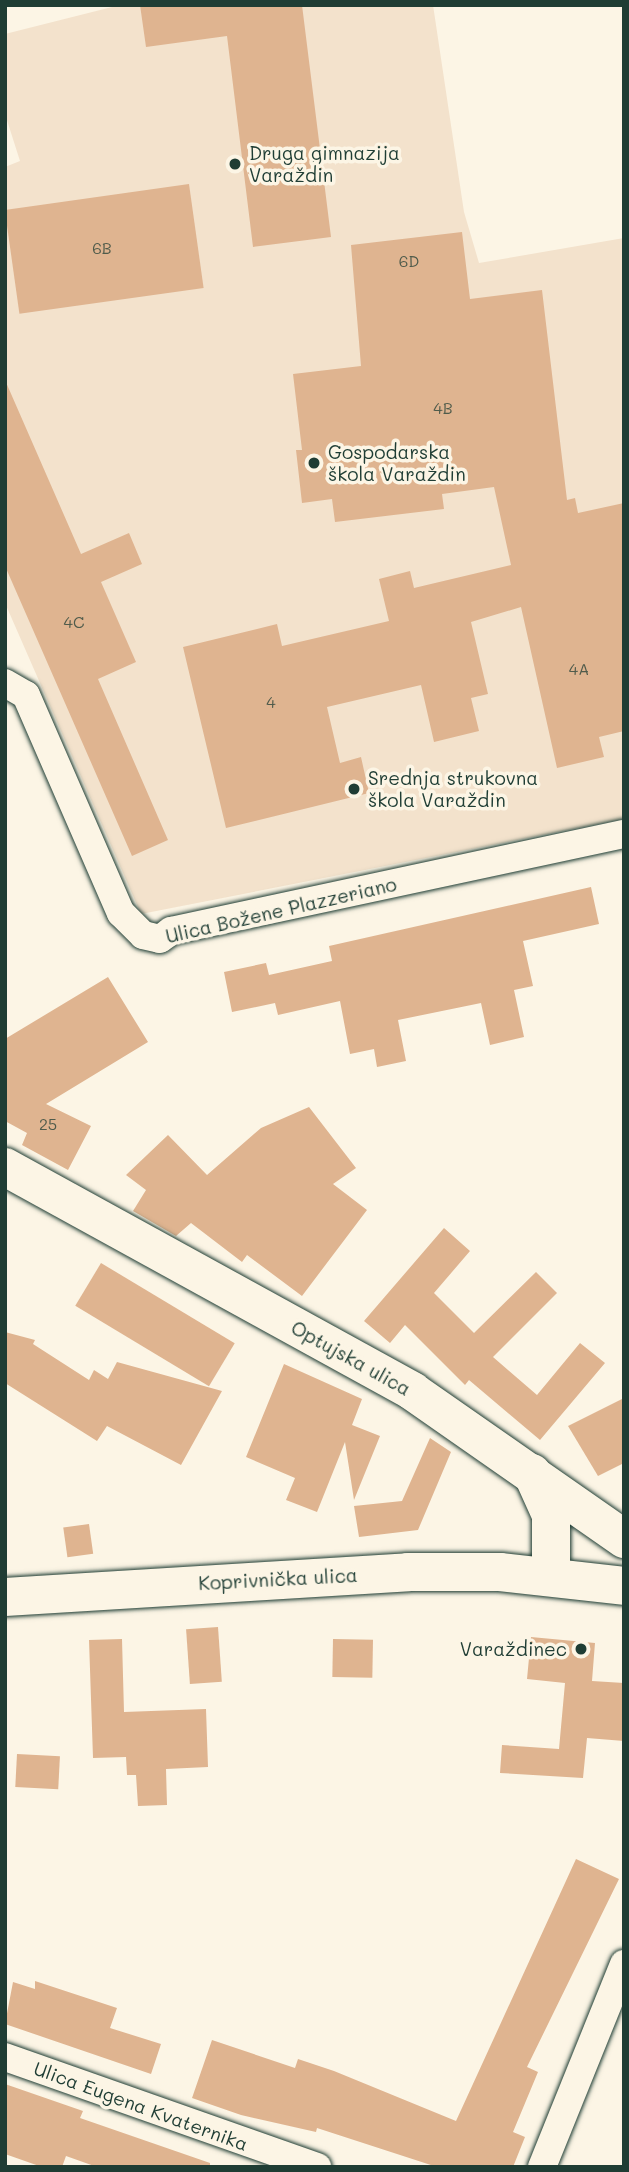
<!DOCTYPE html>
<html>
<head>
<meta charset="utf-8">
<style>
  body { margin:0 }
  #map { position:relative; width:629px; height:2172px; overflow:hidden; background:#fcf5e5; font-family:Mali,sans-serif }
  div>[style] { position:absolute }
  .built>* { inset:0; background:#f3e2cc }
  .building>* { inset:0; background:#dfb490; transform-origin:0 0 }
  .roads { filter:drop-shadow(0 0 2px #1f3d34) drop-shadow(0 0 2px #1f3d34) }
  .street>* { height:28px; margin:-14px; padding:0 14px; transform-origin:14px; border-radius:14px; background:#fcf5e5 }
  .secondary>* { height:38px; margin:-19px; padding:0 19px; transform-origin:19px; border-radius:19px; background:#fcf5e5 }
  .dots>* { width:19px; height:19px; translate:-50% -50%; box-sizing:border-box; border:4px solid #fcf5e5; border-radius:50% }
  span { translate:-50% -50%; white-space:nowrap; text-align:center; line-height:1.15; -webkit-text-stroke:7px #fcf5e5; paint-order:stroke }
  .number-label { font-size:16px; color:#4f5b4b }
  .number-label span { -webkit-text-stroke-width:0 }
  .poi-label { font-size:19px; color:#1f3d34 }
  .left { translate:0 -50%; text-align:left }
  .right { translate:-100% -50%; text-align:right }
  .street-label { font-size:19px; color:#1f3d34 }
  .frame { position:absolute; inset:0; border:7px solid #1f3d34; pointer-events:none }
</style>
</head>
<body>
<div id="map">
  <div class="built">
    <i style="clip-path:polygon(120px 5px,433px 5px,464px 212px,479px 263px,624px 238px,624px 819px,141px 914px,5px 603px,5px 167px,20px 161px,5px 114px,5px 34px)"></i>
  </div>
  <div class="building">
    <i style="clip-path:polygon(140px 5px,302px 5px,331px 237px,253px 247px,227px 36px,146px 47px)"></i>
    <i style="left:189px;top:184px;width:105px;height:186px;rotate:82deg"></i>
    <i style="clip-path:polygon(462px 232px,470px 299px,542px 290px,567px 500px,575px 498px,578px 513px,624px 503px,624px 731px,599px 737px,604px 757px,557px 768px,521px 607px,471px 622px,488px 694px,471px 698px,479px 731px,434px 742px,421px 685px,327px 707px,340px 763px,361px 757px,369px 793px,226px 828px,183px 647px,277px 624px,282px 646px,389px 621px,379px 579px,410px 571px,414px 588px,511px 565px,494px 487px,442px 494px,444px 509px,335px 522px,332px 499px,302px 503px,296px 450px,302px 450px,293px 374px,361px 366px,351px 245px)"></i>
    <i style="clip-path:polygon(5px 380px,81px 554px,129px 533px,142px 564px,101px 582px,136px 662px,98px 679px,168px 840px,132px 856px,5px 566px)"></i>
    <i style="clip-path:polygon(591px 887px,599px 924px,523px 941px,533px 986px,514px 990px,524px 1037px,490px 1045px,481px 1003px,398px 1020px,406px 1061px,377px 1067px,374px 1049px,350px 1054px,340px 1001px,278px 1015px,275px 1003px,232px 1012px,224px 972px,266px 963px,269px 975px,332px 961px,329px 946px)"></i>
    <i style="clip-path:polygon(108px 977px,148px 1042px,46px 1104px,91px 1126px,68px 1170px,22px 1145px,27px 1133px,5px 1121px,5px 1039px)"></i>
    <i style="clip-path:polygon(309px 1107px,356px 1168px,333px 1184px,367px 1210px,302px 1296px,247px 1255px,242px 1262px,191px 1223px,176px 1236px,133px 1211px,146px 1190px,126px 1175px,168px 1135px,207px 1175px,261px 1128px)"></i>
    <i style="clip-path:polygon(444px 1228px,470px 1251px,434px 1293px,474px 1333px,536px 1272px,557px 1293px,493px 1357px,537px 1395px,580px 1343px,605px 1363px,540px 1440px,469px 1380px,465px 1385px,405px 1325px,390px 1343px,364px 1321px)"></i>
    <i style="left:101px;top:1263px;width:156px;height:50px;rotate:31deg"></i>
    <i style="clip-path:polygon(5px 1332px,35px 1340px,33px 1344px,89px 1380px,94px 1370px,108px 1379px,117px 1362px,222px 1391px,181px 1465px,107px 1426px,97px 1441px,5px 1383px)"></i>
    <i style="clip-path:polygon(284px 1364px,362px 1399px,352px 1425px,380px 1436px,354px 1500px,345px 1442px,317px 1512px,286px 1500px,295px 1478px,246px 1457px)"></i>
    <i style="clip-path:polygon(624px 1398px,624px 1463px,598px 1476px,568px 1426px)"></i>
    <i style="clip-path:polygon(430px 1438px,451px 1452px,418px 1530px,359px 1537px,354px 1506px,402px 1501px)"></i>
    <i style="left:89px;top:1524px;width:30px;height:26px;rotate:82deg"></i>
    <i style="left:218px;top:1627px;width:55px;height:32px;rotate:86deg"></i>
    <i style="clip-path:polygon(531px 1637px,595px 1643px,592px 1681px,624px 1683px,624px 1741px,587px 1738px,583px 1778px,500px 1773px,502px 1745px,559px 1749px,565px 1683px,527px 1679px)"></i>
    <i style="clip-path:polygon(122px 1639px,124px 1712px,206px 1709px,208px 1767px,166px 1769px,167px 1805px,138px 1806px,136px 1775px,127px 1775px,126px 1757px,93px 1758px,89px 1640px)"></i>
    <i style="left:333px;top:1639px;width:40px;height:38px;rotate:1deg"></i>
    <i style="left:17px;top:1754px;width:43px;height:33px;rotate:3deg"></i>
    <i style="clip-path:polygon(576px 1859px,619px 1879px,527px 2067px,538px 2072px,513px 2132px,525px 2137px,513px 2167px,437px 2167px,317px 2128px,316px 2132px,241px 2115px,192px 2098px,212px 2040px,295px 2068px,298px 2059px,334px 2071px,456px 2121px)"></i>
    <i style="clip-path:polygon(35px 1981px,117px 2008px,110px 2028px,161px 2044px,151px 2074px,5px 2024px,13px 1982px,35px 1989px)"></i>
    <i style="clip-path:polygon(5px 2084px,83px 2111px,80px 2118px,210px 2163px,210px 2167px,97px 2167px,66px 2156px,62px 2167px,42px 2167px,5px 2154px)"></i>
  </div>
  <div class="roads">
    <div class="street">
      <i style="left:5px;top:683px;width:24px;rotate:30deg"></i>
      <i style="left:26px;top:695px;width:238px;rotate:66.5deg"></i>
      <i style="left:121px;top:913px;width:31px;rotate:45deg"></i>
      <i style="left:143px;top:935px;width:17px;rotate:13deg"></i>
      <i style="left:160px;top:939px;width:14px;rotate:-36deg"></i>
      <i style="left:171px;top:931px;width:463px;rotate:-12.1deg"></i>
      <i style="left:5px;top:2057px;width:331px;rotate:19.4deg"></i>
      <i style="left:542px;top:2167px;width:219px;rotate:-68deg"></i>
    </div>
    <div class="secondary">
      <i style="left:5px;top:1167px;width:465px;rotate:28.8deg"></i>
      <i style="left:412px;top:1391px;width:259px;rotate:34.9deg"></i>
      <i style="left:532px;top:1473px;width:46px;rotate:65.7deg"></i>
      <i style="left:551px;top:1515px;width:61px;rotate:90deg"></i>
      <i style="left:5px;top:1597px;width:404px;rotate:-3.5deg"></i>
      <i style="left:408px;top:1572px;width:92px"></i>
      <i style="left:500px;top:1572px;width:125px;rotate:6.4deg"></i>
    </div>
  </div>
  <div class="dots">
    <i style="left:235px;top:164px;background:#1f3d34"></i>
    <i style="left:314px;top:463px;background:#1f3d34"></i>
    <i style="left:354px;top:789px;background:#1f3d34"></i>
    <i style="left:581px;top:1649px;background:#1f3d34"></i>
  </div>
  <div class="number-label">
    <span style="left:102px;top:248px">6B</span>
    <span style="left:409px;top:261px">6D</span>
    <span style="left:443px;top:408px">4B</span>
    <span style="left:74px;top:622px">4C</span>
    <span style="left:579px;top:669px">4A</span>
    <span style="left:271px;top:702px">4</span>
    <span style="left:48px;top:1124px">25</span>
  </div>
  <div class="poi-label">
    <span class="left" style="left:249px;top:164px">Druga gimnazija<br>Varaždin</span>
    <span class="left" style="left:328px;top:463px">Gospodarska<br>škola Varaždin</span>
    <span class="left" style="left:368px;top:789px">Srednja strukovna<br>škola Varaždin</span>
    <span class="right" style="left:567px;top:1649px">Varaždinec</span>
  </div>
  <div class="street-label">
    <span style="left:281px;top:910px;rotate:-13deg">Ulica Božene Plazzeriano</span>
    <span style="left:351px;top:1358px;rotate:29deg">Optujska ulica</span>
    <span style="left:278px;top:1579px;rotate:-3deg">Koprivnička ulica</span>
    <span style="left:141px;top:2106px;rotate:20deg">Ulica Eugena Kvaternika</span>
  </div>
  <div class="frame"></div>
</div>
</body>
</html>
